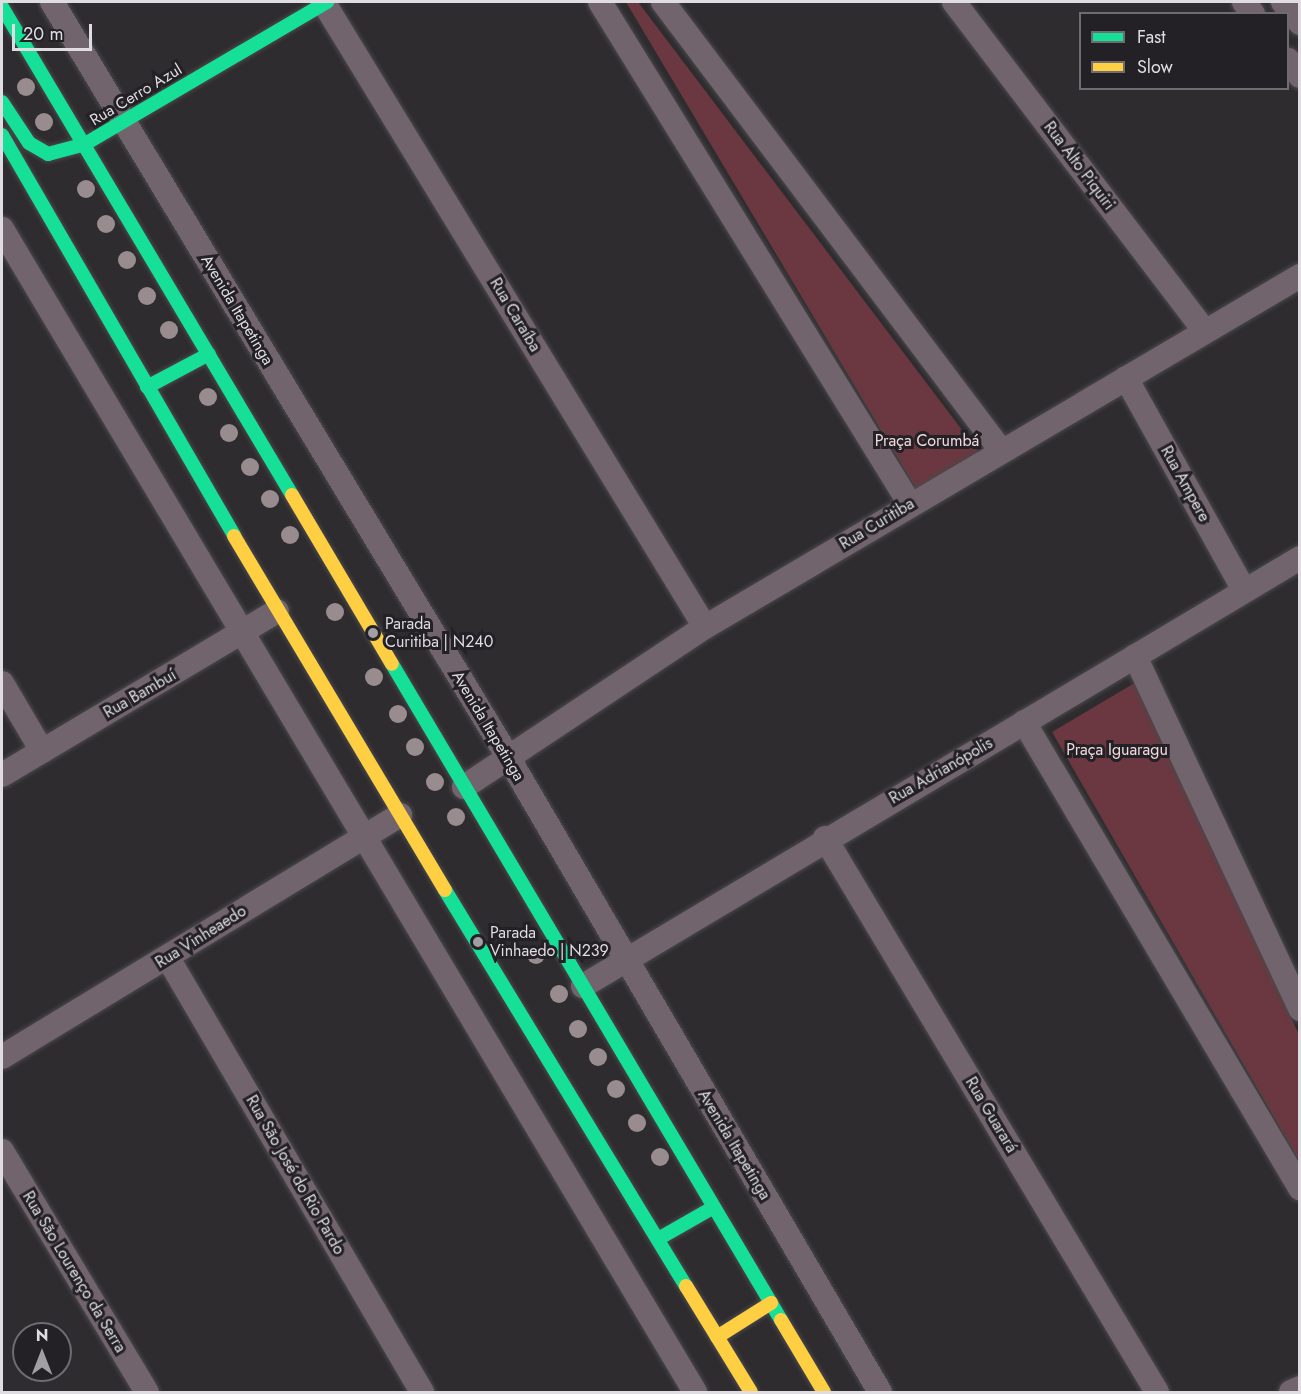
<!DOCTYPE html>
<html>
<head>
<meta charset="utf-8">
<style>
  body { margin:0 }
  #map { position:relative; width:1301px; height:1394px; overflow:hidden; background:#2e2c2f; font-family:Jost,sans-serif }
  div>[style] { position:absolute }
  .green>* { inset:0; background:#6b3841 }
  .roads { filter:drop-shadow(0 0 2px #4a494b) drop-shadow(0 0 2px #4a494b) }
  .street>* { height:24px; margin:-12px; padding:0 12px; transform-origin:12px; border-radius:12px; background:#72646d }
  .fast>* { height:14px; margin:-7px; padding:0 7px; transform-origin:7px; border-radius:7px; background:#16e098 }
  .slow>* { height:14px; margin:-7px; padding:0 7px; transform-origin:7px; border-radius:7px; background:#ffcf43 }
  .trees>* { width:18px; height:18px; margin:-9px; border-radius:50%; background:#998c8e }
  .dots>* { width:16px; height:16px; translate:-50% -50%; box-sizing:border-box; border:3px solid #242126; border-radius:50% }
  span { translate:-50% -50%; white-space:nowrap; text-align:center; line-height:1.15; -webkit-text-stroke:6px #242126; paint-order:stroke }
  .street-label { font-size:16px; color:#dfdde1 }
  .park-label { font-size:16px; color:#f1dadc }
  .poi-label { font-size:16px; color:#dfdde1 }
  .left { translate:0 -50%; text-align:left }
  .frame { position:absolute; inset:0; border:3px solid #dfdde1; pointer-events:none }
  .legend { position:absolute; left:1079px; top:12px; width:210px; height:78px; box-sizing:border-box; background:#242126; border:2px solid #6f6c71; margin:0; padding:8px 10px; list-style:none; font-size:18px; color:#dfdde1 }
  .legend li { display:flex; align-items:center; gap:12px; height:30px }
  .legend b { width:30px; border:2px solid #6f6c71 }
  .north { position:absolute; left:12px; top:1322px; width:60px; height:60px; box-sizing:border-box; background:#242126; border:2px solid #6f6c71; border-radius:50%; rotate:0deg; font-size:16px; font-weight:700; line-height:24px; text-align:center; color:#dfdde1 }
  .north::after { content:''; display:block; margin:auto; width:21px; height:27px; background:#a19fa3; clip-path:polygon(50% 0,100% 100%,50% 72%,0 100%) }
  .scale { position:absolute; left:12px; top:24px; width:80px; height:27px; box-sizing:border-box; border:3px solid #dfdde1; border-top:0; padding-left:8px; font-size:18px; line-height:21px; white-space:nowrap; color:#dfdde1; -webkit-text-stroke:4px #242126; paint-order:stroke }
</style>
</head>
<body>
<div id="map">
  <div class="green">
    <i style="clip-path:polygon(626px 2px,638px 2px,981px 455px,916px 489px)"></i>
    <i style="clip-path:polygon(1138px 681px,1299px 1035px,1299px 1161px,1052px 732px)"></i>
  </div>
  <div class="roads">
    <div class="street">
      <i style="left:52px;top:2px;width:882px;rotate:58.87deg"></i>
      <i style="left:508px;top:757px;width:736px;rotate:59.64deg"></i>
      <i style="left:600px;top:2px;width:590px;rotate:58.3deg"></i>
      <i style="left:663px;top:2px;width:560px;rotate:52.99deg"></i>
      <i style="left:954px;top:2px;width:412px;rotate:52.7deg"></i>
      <i style="left:1244px;top:2px;width:15px;rotate:53deg"></i>
      <i style="left:1283px;top:2px;width:27px;rotate:51deg"></i>
      <i style="left:324px;top:3px;width:731px;rotate:58.59deg"></i>
      <i style="left:1288px;top:60px;width:20px;rotate:53deg"></i>
      <i style="left:2px;top:229px;width:1354px;rotate:59.21deg"></i>
      <i style="left:1126px;top:378px;width:243px;rotate:60.9deg"></i>
      <i style="left:1135px;top:656px;width:390px;rotate:64.9deg"></i>
      <i style="left:2px;top:683px;width:79px;rotate:59.5deg"></i>
      <i style="left:1024px;top:722px;width:542px;rotate:59.36deg"></i>
      <i style="left:2px;top:775px;width:320px;rotate:-30.8deg"></i>
      <i style="left:464px;top:787px;width:289px;rotate:-33.6deg"></i>
      <i style="left:705px;top:627px;width:691px;rotate:-30.54deg"></i>
      <i style="left:825px;top:838px;width:646px;rotate:59.07deg"></i>
      <i style="left:168px;top:958px;width:503px;rotate:59.66deg"></i>
      <i style="left:583px;top:986px;width:835px;rotate:-30.83deg"></i>
      <i style="left:2px;top:1057px;width:466px;rotate:-31.3deg"></i>
      <i style="left:2px;top:1151px;width:281px;rotate:59deg"></i>
      <i style="left:1291px;top:1392px;width:10px;rotate:-24deg"></i>
    </div>
    <div class="fast">
      <i style="left:2px;top:7px;width:568px;rotate:59.28deg"></i>
      <i style="left:2px;top:102px;width:49px;rotate:56.6deg"></i>
      <i style="left:29px;top:143px;width:22px;rotate:30deg"></i>
      <i style="left:48px;top:154px;width:38px;rotate:-15deg"></i>
      <i style="left:2px;top:135px;width:463px;rotate:59.9deg"></i>
      <i style="left:85px;top:144px;width:281px;rotate:-30.4deg"></i>
      <i style="left:147px;top:387px;width:70px;rotate:-28deg"></i>
      <i style="left:392px;top:664px;width:763px;rotate:59.33deg"></i>
      <i style="left:445px;top:890px;width:464px;rotate:58.7deg"></i>
      <i style="left:658px;top:1239px;width:64px;rotate:-29.7deg"></i>
    </div>
    <div class="slow">
      <i style="left:292px;top:495px;width:196px;rotate:59.4deg"></i>
      <i style="left:234px;top:536px;width:412px;rotate:59.2deg"></i>
      <i style="left:686px;top:1286px;width:124px;rotate:58.5deg"></i>
      <i style="left:781px;top:1320px;width:84px;rotate:59.2deg"></i>
      <i style="left:717px;top:1337px;width:64px;rotate:-32.2deg"></i>
    </div>
  </div>
  <div class="trees">
    <i style="left:26px;top:87px"></i>
    <i style="left:44px;top:122px"></i>
    <i style="left:86px;top:189px"></i>
    <i style="left:106px;top:224px"></i>
    <i style="left:127px;top:260px"></i>
    <i style="left:147px;top:296px"></i>
    <i style="left:169px;top:330px"></i>
    <i style="left:208px;top:397px"></i>
    <i style="left:229px;top:433px"></i>
    <i style="left:250px;top:467px"></i>
    <i style="left:270px;top:499px"></i>
    <i style="left:290px;top:535px"></i>
    <i style="left:335px;top:612px"></i>
    <i style="left:374px;top:677px"></i>
    <i style="left:398px;top:714px"></i>
    <i style="left:415px;top:747px"></i>
    <i style="left:435px;top:782px"></i>
    <i style="left:456px;top:817px"></i>
    <i style="left:536px;top:955px"></i>
    <i style="left:559px;top:994px"></i>
    <i style="left:578px;top:1029px"></i>
    <i style="left:598px;top:1057px"></i>
    <i style="left:616px;top:1089px"></i>
    <i style="left:637px;top:1123px"></i>
    <i style="left:660px;top:1157px"></i>
  </div>
  <div class="dots">
    <i style="left:373px;top:633px;background:#a19fa3"></i>
    <i style="left:478px;top:942px;background:#a19fa3"></i>
  </div>
  <div class="street-label">
    <span style="left:136px;top:95px;rotate:-31deg">Rua Cerro Azul</span>
    <span style="left:1079px;top:166px;rotate:53deg">Rua Alto Piquiri</span>
    <span style="left:237px;top:310px;rotate:59deg">Avenida Itapetinga</span>
    <span style="left:515px;top:315px;rotate:59deg">Rua Caraíba</span>
    <span style="left:1185px;top:484px;rotate:61deg">Rua Ampere</span>
    <span style="left:877px;top:524px;rotate:-31deg">Rua Curitiba</span>
    <span style="left:140px;top:694px;rotate:-30deg">Rua Bambuí</span>
    <span style="left:488px;top:726px;rotate:59deg">Avenida Itapetinga</span>
    <span style="left:941px;top:771px;rotate:-30deg">Rua Adrianópolis</span>
    <span style="left:201px;top:937px;rotate:-32deg">Rua Vinheaedo</span>
    <span style="left:991px;top:1115px;rotate:59deg">Rua Guarará</span>
    <span style="left:734px;top:1145px;rotate:59deg">Avenida Itapetinga</span>
    <span style="left:295px;top:1175px;rotate:60deg">Rua São José do Rio Pardo</span>
    <span style="left:74px;top:1272px;rotate:59deg">Rua São Lourenço da Serra</span>
  </div>
  <div class="park-label">
    <span style="left:927px;top:441px">Praça Corumbá</span>
    <span style="left:1117px;top:750px">Praça Iguaragu</span>
  </div>
  <div class="poi-label">
    <span class="left" style="left:385px;top:633px">Parada<br>Curitiba | N240</span>
    <span class="left" style="left:490px;top:942px">Parada<br>Vinhaedo | N239</span>
  </div>
  <div class="frame"></div>
  <ul class="legend">
  <li><b style="height:8px;background:#16e098"></b>Fast</li>
  <li><b style="height:8px;background:#ffcf43"></b>Slow</li>
  </ul>
  <div class="north">N</div>
  <div class="scale">20 m</div>
</div>
</body>
</html>
